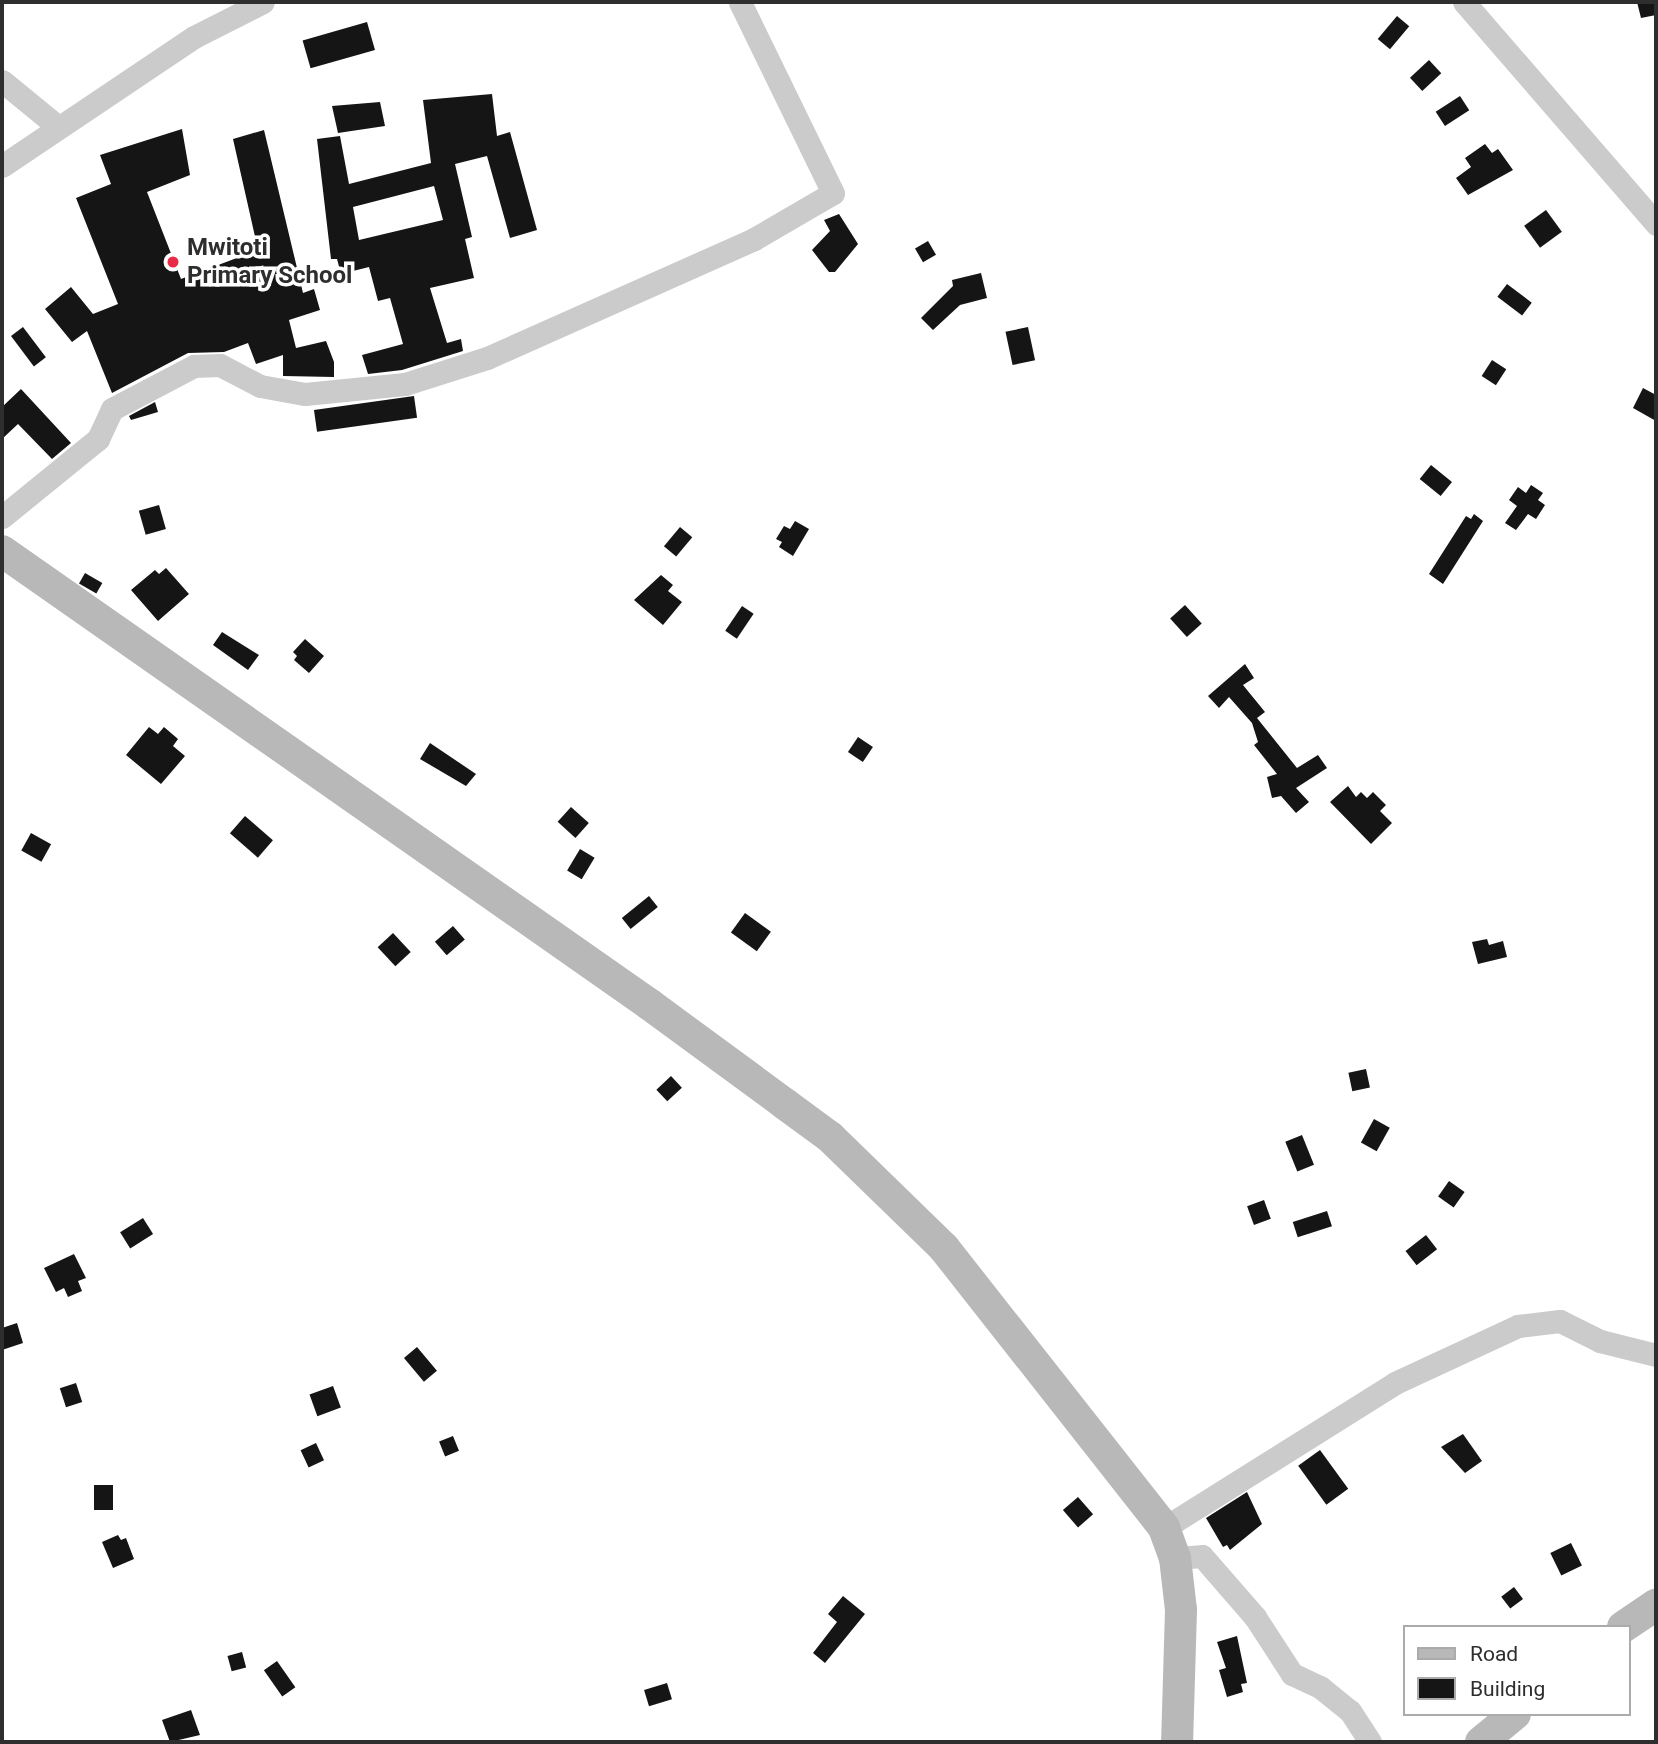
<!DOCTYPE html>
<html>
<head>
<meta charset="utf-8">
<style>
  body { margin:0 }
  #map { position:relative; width:1658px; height:1744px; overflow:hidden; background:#fff; font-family:Roboto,sans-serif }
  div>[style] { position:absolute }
  .building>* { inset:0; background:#151515; transform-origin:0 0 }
  .street>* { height:23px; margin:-11.5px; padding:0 11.5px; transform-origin:11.5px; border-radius:11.5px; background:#cbcbcb }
  .secondary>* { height:32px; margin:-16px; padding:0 16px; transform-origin:16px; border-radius:16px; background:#b8b8b8 }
  .dots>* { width:19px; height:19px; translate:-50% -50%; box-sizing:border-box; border:4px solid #fff; border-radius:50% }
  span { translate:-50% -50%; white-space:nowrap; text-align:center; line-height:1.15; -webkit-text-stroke:7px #fff; paint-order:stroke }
  .poi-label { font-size:24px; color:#2e2e2e; font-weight:700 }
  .left { translate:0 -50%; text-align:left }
  .frame { position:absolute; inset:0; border:4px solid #2e2e2e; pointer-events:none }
  .legend { position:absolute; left:1403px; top:1625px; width:228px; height:91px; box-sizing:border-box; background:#fff; border:2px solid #ababab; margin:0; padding:9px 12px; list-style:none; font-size:21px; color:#2e2e2e }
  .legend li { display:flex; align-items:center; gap:14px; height:35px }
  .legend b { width:35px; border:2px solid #ababab }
</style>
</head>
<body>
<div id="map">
  <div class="building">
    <i style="clip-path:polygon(1637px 2px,1656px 2px,1656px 15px,1641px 18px)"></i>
    <i style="left:1397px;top:16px;width:16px;height:30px;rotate:40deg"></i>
    <i style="left:367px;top:22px;width:29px;height:67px;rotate:74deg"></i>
    <i style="left:1429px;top:60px;width:18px;height:26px;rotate:47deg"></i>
    <i style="clip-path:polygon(evenodd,492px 94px,497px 136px,510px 132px,537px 230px,510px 238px,487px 156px,455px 164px,472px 237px,465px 239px,474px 278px,430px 288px,447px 343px,461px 339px,463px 351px,402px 370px,368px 374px,362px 355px,403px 344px,390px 298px,378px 301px,369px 267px,341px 274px,337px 259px,331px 259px,317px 139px,340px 136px,349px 184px,431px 163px,423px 100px,492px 94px,434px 186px,443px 220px,359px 240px,353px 207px,434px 186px)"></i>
    <i style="left:1460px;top:96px;width:17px;height:29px;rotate:57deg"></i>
    <i style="clip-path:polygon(380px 102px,385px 126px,338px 133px,332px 106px)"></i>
    <i style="clip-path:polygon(182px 129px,190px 175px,147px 192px,181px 279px,258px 250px,233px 139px,264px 130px,303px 293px,314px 289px,320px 310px,289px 320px,296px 348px,326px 341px,334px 362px,334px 377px,283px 376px,283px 355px,256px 364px,248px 343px,224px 352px,188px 353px,112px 393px,87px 331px,72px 342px,45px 309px,71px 287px,93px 314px,118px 304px,76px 198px,111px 184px,100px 155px)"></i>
    <i style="clip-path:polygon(1485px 144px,1492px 153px,1498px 149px,1513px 170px,1468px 195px,1456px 178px,1471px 167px,1465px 158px)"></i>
    <i style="left:1546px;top:210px;width:27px;height:27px;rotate:54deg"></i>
    <i style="clip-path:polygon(839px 214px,858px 244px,835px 272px,829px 272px,812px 250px,830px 231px,824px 220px)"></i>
    <i style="left:928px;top:241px;width:16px;height:15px;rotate:60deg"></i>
    <i style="clip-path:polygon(981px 273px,987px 298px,960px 305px,933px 330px,921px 318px,953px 286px,952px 280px)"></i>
    <i style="left:1507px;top:284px;width:31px;height:16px;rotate:37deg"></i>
    <i style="left:23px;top:327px;width:38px;height:15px;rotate:53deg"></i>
    <i style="left:1028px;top:327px;width:34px;height:23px;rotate:78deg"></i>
    <i style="left:1492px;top:360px;width:17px;height:19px;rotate:33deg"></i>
    <i style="clip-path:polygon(1643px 388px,1656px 395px,1656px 421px,1633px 408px)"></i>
    <i style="clip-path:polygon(21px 389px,71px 443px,52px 459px,18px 424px,2px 439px,2px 407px)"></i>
    <i style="left:414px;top:396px;width:22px;height:101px;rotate:82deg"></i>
    <i style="clip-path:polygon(155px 402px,158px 412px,131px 420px,129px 416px)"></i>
    <i style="left:1431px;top:465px;width:27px;height:18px;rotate:39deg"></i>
    <i style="clip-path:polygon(1531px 485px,1543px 493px,1538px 500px,1545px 505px,1536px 519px,1528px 514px,1516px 530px,1505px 523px,1517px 506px,1509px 500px,1518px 487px,1526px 493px)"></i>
    <i style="left:159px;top:505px;width:25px;height:21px;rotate:74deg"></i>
    <i style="clip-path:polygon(1474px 514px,1483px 521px,1443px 584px,1429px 574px,1466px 516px,1471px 519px)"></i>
    <i style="clip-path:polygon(795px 521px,809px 529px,793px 556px,779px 547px,782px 542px,776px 539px,784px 526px,790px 529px)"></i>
    <i style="left:680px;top:527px;width:16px;height:25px;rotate:40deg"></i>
    <i style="clip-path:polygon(166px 568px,189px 594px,158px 621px,131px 590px,155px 570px,159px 574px)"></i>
    <i style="left:85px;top:573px;width:20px;height:12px;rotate:30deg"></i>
    <i style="clip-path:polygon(661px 575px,673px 585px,668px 591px,682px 602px,663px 625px,634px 600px)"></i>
    <i style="left:1185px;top:605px;width:25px;height:20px;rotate:48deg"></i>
    <i style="left:742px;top:606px;width:14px;height:30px;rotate:34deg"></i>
    <i style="clip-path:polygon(222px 632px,259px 655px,248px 670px,213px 645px)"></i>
    <i style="clip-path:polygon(305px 639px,324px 656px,309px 673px,294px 660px,297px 656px,293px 652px)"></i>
    <i style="clip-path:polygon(1245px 664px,1254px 678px,1243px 685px,1265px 712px,1257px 718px,1297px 768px,1318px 755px,1327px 768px,1296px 788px,1309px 802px,1296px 813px,1281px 796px,1272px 798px,1267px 777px,1277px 774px,1254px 745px,1258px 742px,1252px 723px,1229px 697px,1219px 708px,1208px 696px)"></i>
    <i style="clip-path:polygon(149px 727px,158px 734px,164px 727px,178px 739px,173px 746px,185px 756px,161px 784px,126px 755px)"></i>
    <i style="left:858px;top:737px;width:18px;height:18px;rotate:34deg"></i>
    <i style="clip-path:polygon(430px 743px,476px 774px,466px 786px,420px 759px)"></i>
    <i style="clip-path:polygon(1348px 786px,1356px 797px,1361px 792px,1367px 798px,1373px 792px,1386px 805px,1380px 811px,1392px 823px,1371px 844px,1330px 802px)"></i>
    <i style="left:571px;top:807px;width:24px;height:20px;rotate:42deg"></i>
    <i style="left:245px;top:816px;width:37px;height:23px;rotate:41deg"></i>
    <i style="left:31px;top:833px;width:23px;height:20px;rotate:29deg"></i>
    <i style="left:580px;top:849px;width:17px;height:25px;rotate:31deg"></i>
    <i style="left:649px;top:896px;width:14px;height:35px;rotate:51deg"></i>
    <i style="left:745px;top:913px;width:32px;height:24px;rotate:36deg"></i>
    <i style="left:453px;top:926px;width:18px;height:24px;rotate:49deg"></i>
    <i style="left:393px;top:933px;width:26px;height:21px;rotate:47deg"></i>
    <i style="clip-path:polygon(1487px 939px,1489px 945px,1503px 941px,1507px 957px,1478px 964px,1472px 942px)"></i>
    <i style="left:1366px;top:1069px;width:19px;height:18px;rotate:78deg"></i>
    <i style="left:671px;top:1076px;width:16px;height:20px;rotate:47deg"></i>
    <i style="left:1374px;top:1119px;width:18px;height:27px;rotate:29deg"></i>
    <i style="left:1302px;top:1135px;width:32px;height:18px;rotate:68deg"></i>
    <i style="left:1449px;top:1181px;width:19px;height:19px;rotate:35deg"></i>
    <i style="left:1264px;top:1200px;width:20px;height:18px;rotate:70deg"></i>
    <i style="left:1327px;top:1211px;width:16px;height:36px;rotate:72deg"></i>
    <i style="left:143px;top:1218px;width:19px;height:27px;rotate:58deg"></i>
    <i style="left:1426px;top:1235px;width:18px;height:26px;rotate:52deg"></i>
    <i style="clip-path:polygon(74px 1254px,86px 1278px,78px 1281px,82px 1291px,68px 1297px,64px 1288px,56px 1292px,44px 1268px)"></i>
    <i style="clip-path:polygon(17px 1323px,23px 1343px,2px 1350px,2px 1328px)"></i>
    <i style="left:417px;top:1347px;width:31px;height:17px;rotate:50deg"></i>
    <i style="left:76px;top:1383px;width:20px;height:17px;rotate:72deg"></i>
    <i style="left:333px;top:1386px;width:23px;height:25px;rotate:70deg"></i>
    <i style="clip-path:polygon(1463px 1434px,1482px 1461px,1465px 1473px,1441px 1447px)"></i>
    <i style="left:453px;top:1436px;width:16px;height:15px;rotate:68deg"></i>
    <i style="left:316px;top:1443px;width:19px;height:17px;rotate:65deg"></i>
    <i style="left:1320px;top:1450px;width:48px;height:27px;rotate:54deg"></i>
    <i style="left:94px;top:1485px;width:19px;height:25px"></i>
    <i style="clip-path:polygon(1247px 1492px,1262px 1524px,1230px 1550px,1227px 1545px,1223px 1547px,1206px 1518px)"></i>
    <i style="left:1078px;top:1497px;width:23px;height:20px;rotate:49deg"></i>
    <i style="clip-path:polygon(118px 1535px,121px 1540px,126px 1538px,134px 1559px,113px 1568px,102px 1542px)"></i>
    <i style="left:1571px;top:1543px;width:25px;height:23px;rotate:64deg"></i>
    <i style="left:1514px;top:1587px;width:15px;height:16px;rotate:53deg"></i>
    <i style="clip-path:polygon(843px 1596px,865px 1614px,825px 1663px,813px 1653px,837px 1622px,828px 1614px)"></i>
    <i style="clip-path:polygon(1237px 1636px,1247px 1683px,1241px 1684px,1243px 1692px,1227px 1697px,1219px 1670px,1226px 1668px,1217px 1642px)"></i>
    <i style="left:242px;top:1652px;width:16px;height:15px;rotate:75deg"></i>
    <i style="left:277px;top:1661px;width:32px;height:16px;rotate:55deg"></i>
    <i style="left:667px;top:1683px;width:17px;height:24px;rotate:73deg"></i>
    <i style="clip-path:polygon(191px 1710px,200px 1735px,170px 1742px,162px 1720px)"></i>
  </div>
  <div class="street">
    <i style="left:1464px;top:2px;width:294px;rotate:49.1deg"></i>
    <i style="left:2px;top:81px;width:71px;rotate:39.3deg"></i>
    <i style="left:2px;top:166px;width:231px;rotate:-33.9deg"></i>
    <i style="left:194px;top:37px;width:77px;rotate:-26.9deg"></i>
    <i style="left:2px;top:517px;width:124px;rotate:-39.1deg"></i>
    <i style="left:98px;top:439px;width:33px;rotate:-65deg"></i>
    <i style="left:112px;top:409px;width:93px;rotate:-27.7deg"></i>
    <i style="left:194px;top:366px;width:26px;rotate:-2deg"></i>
    <i style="left:220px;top:365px;width:45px;rotate:27.7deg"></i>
    <i style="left:260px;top:386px;width:46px;rotate:10.1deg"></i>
    <i style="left:305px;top:394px;width:100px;rotate:-5.7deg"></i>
    <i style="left:405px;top:384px;width:86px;rotate:-17.6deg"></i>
    <i style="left:487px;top:358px;width:292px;rotate:-24deg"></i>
    <i style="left:754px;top:239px;width:91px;rotate:-30.2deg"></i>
    <i style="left:833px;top:193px;width:212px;rotate:-116deg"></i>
    <i style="left:1164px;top:1528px;width:273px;rotate:-32.1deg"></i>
    <i style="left:1395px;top:1383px;width:136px;rotate:-24.9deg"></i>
    <i style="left:1518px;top:1326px;width:42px;rotate:-6.8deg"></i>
    <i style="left:1560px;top:1321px;width:45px;rotate:26.6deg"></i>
    <i style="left:1600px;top:1341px;width:58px;rotate:14deg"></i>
    <i style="left:1175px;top:1558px;width:27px;rotate:-4deg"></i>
    <i style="left:1202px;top:1556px;width:81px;rotate:49deg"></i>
    <i style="left:1255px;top:1617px;width:68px;rotate:57deg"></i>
    <i style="left:1292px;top:1674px;width:31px;rotate:25deg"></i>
    <i style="left:1320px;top:1687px;width:38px;rotate:39deg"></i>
    <i style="left:1350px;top:1711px;width:37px;rotate:57deg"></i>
  </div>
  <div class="secondary">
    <i style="left:2px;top:551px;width:790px;rotate:35deg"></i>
    <i style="left:649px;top:1004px;width:169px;rotate:36.3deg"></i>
    <i style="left:785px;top:1104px;width:56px;rotate:36.3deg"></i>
    <i style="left:830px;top:1137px;width:159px;rotate:44.2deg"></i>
    <i style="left:944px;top:1248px;width:356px;rotate:51.8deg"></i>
    <i style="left:1164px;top:1528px;width:32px;rotate:70deg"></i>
    <i style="left:1175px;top:1558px;width:52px;rotate:83.4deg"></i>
    <i style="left:1181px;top:1610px;width:132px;rotate:91.7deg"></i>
    <i style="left:1623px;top:1627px;width:40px;rotate:-34deg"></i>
    <i style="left:1481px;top:1742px;width:44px;rotate:-39.5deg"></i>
  </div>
  <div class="dots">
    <i style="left:173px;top:262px;background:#ea2a44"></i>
  </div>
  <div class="poi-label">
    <span class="left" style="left:187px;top:262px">Mwitoti<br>Primary School</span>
  </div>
  <div class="frame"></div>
  <ul class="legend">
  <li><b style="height:9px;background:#b8b8b8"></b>Road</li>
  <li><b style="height:19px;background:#151515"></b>Building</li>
  </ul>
</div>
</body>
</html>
